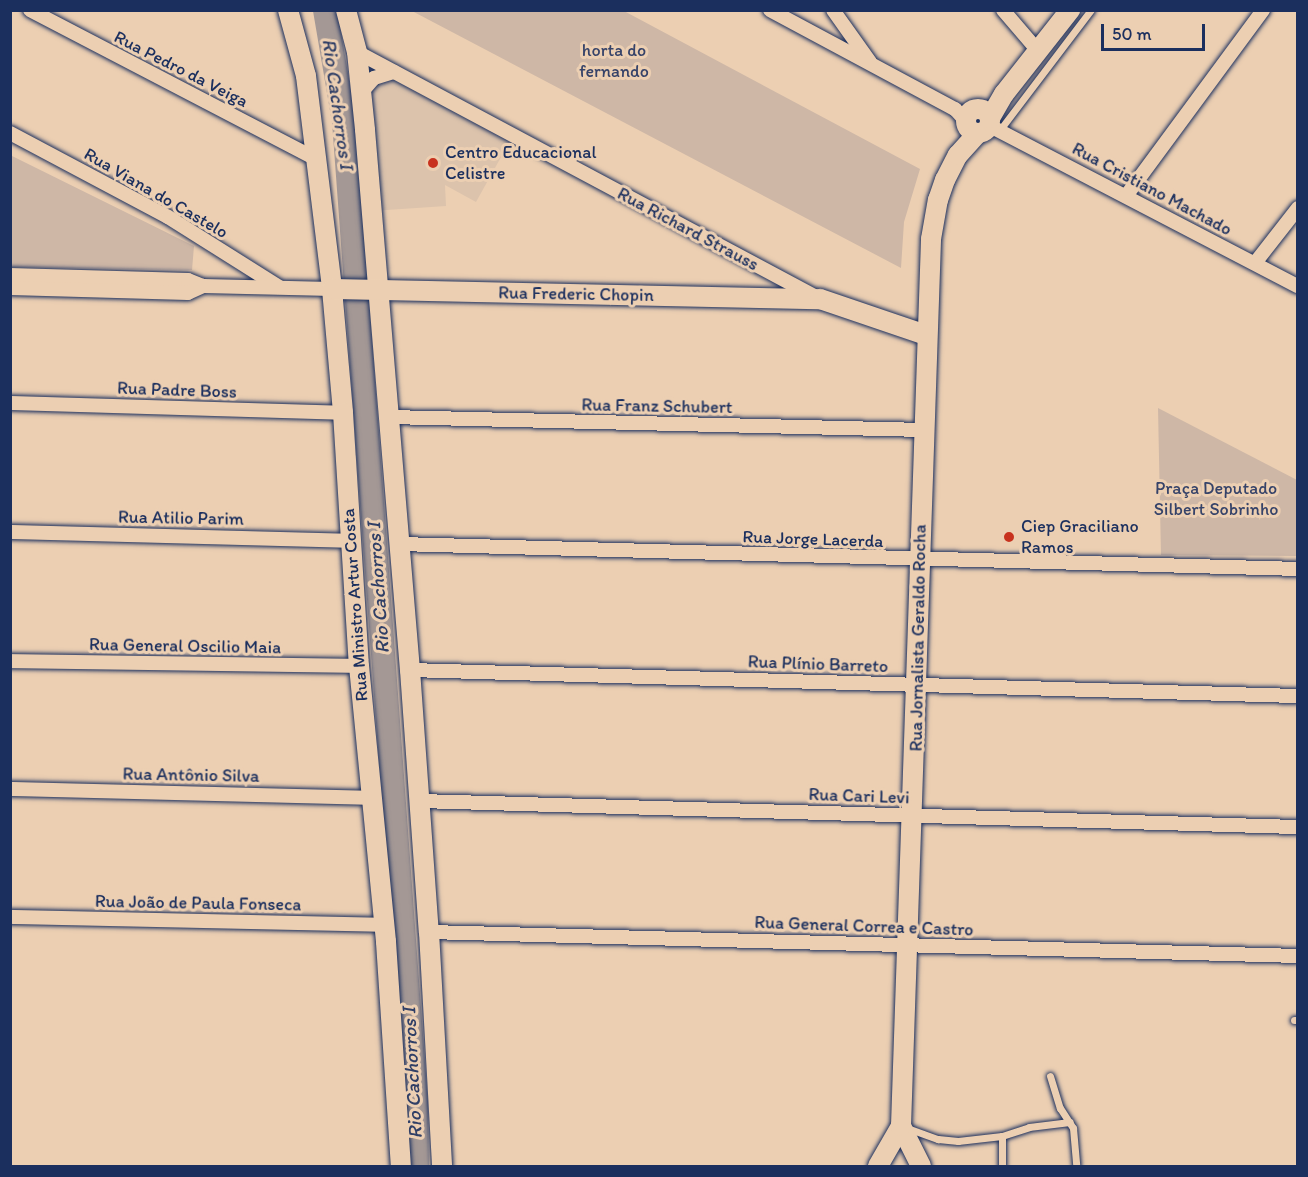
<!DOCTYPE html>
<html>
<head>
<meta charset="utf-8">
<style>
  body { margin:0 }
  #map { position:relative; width:1308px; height:1177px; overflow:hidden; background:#eccfb2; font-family:Itim,sans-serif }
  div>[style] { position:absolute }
  .built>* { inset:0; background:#dcc3ac }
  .green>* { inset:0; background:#ceb7a6 }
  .river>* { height:24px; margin:-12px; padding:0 12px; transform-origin:12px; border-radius:12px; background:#a49895 }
  .roads { filter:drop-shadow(0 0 2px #1b2f5e) drop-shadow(0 0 2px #1b2f5e) }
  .lane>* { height:7px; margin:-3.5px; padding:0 3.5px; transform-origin:3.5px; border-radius:3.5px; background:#eccfb2 }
  .street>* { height:14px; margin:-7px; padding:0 7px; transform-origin:7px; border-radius:7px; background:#eccfb2 }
  .secondary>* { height:20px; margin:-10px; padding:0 10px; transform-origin:10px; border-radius:10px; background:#eccfb2 }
  .secondary>.ring { margin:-10px; padding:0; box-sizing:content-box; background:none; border:20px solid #eccfb2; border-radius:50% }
  .dots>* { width:16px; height:16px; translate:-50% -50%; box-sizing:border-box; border:3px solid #eccfb2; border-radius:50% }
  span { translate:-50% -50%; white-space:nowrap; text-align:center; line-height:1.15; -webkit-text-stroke:6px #eccfb2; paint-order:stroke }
  .park-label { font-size:18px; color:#364369 }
  .street-label { font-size:18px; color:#1b2f5e }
  .poi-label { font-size:18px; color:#1b2f5e }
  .left { translate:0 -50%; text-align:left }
  .water-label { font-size:20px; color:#303f66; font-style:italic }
  .frame { position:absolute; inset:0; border:12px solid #1b2f5e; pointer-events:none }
  .scale { position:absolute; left:1101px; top:24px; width:104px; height:27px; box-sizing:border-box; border:3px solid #1b2f5e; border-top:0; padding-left:8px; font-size:18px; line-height:21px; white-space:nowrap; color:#1b2f5e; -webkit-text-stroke:4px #eccfb2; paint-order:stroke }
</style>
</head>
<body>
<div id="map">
  <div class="built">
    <i style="clip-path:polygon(392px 79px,510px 141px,476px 202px,445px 185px,446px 206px,372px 211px,369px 91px,380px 83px)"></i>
  </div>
  <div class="green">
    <i style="clip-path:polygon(412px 11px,624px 11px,920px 169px,904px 222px,901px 268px)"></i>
    <i style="clip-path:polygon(10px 155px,194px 246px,192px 270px,11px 267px)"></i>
    <i style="clip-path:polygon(1158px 408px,1297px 480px,1297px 556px,1161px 555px)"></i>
  </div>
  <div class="river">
    <i style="left:325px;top:10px;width:113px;rotate:80.3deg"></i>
    <i style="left:344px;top:121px;width:986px;rotate:85.81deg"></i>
    <i style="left:416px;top:1104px;width:62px;rotate:89.1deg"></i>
  </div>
  <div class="roads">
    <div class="lane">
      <i style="left:999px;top:131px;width:152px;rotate:-52.8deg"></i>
      <i style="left:1294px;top:1020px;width:4px"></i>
      <i style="left:1050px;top:1076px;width:34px;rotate:73deg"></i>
      <i style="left:1060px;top:1108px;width:24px;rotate:57deg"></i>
      <i style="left:1073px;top:1128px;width:38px;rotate:85deg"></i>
      <i style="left:907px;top:1128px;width:33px;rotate:20deg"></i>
      <i style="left:938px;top:1139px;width:20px;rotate:6deg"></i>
      <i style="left:958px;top:1141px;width:44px;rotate:-6.5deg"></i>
      <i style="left:1002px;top:1136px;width:30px;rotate:90deg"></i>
      <i style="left:1002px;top:1136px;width:28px;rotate:-18deg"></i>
      <i style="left:1029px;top:1127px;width:41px;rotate:-7deg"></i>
    </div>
    <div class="street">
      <i style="left:30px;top:10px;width:322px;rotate:27.5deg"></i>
      <i style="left:770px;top:10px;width:210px;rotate:28.2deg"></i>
      <i style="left:955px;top:109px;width:15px;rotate:48deg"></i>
      <i style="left:833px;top:10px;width:64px;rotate:54.6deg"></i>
      <i style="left:1003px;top:10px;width:55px;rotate:49.4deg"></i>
      <i style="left:357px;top:52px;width:523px;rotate:28.09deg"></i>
      <i style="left:361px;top:93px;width:20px;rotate:-49deg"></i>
      <i style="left:374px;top:78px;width:21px;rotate:-17deg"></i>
      <i style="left:990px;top:126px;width:347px;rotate:27.5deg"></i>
      <i style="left:10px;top:133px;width:179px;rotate:28deg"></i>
      <i style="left:168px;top:217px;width:131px;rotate:32.2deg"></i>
      <i style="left:1126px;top:196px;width:231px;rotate:-53.6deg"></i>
      <i style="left:1255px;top:263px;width:70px;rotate:-52deg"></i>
      <i style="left:10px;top:275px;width:178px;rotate:1.6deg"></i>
      <i style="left:188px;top:280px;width:16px;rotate:22deg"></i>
      <i style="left:203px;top:286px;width:129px;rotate:1.3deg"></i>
      <i style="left:10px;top:288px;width:178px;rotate:1.6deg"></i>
      <i style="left:188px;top:293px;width:17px;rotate:-25deg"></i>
      <i style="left:10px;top:403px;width:333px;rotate:1.7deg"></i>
      <i style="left:389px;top:417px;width:534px;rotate:1.39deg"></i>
      <i style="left:10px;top:532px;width:340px;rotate:1.5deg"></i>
      <i style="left:399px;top:544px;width:899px;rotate:1.59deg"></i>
      <i style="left:10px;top:661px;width:349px;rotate:0.8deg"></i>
      <i style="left:410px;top:670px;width:888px;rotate:1.68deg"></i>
      <i style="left:10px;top:789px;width:360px;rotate:1.4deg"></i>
      <i style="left:420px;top:801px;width:878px;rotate:1.7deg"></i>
      <i style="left:10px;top:917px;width:375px;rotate:1.2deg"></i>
      <i style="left:429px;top:932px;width:869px;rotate:1.58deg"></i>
    </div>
    <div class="secondary">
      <i style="left:288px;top:10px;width:68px;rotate:74.7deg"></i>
      <i style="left:306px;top:76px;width:215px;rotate:83deg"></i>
      <i style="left:332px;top:289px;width:124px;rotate:84.9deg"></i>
      <i style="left:343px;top:413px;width:254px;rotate:86.4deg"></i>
      <i style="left:359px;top:666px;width:277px;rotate:84.4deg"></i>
      <i style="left:386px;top:942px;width:225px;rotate:86.2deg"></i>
      <i style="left:346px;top:10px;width:43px;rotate:75.3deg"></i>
      <i style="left:357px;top:52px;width:78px;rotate:84.1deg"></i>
      <i style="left:365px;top:130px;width:542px;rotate:85.24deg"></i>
      <i style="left:410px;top:670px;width:263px;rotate:85.9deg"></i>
      <i style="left:429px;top:932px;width:234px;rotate:86.8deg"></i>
      <i class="ring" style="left:966px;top:109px;width:4px;height:4px"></i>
      <i style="left:990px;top:118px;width:28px;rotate:-60deg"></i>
      <i style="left:1004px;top:94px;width:107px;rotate:-51.8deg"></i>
      <i style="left:332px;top:289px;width:488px;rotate:1.2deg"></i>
      <i style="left:820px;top:299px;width:112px;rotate:18.8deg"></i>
      <i style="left:878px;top:1166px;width:46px;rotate:-60.1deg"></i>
      <i style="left:921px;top:1166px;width:45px;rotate:-116.6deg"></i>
      <i style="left:901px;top:1126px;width:888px;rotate:-88.06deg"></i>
      <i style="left:931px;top:239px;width:40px;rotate:-80deg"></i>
      <i style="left:938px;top:200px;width:21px;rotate:-71deg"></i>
      <i style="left:945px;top:180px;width:28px;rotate:-63deg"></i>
      <i style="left:958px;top:155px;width:28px;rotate:-48deg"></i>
    </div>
  </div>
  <div class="dots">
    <i style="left:433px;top:163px;background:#c8321e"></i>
    <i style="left:1009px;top:537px;background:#c8321e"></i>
  </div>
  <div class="park-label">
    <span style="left:614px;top:61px">horta do<br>fernando</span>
    <span style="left:1216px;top:499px">Praça Deputado<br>Silbert Sobrinho</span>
  </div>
  <div class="street-label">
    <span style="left:181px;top:69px;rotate:27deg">Rua Pedro da Veiga</span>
    <span style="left:1152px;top:189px;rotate:28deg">Rua Cristiano Machado</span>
    <span style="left:156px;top:193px;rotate:30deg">Rua Viana do Castelo</span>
    <span style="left:688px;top:229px;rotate:28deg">Rua Richard Strauss</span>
    <span style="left:576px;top:294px;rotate:1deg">Rua Frederic Chopin</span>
    <span style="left:177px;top:390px;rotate:2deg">Rua Padre Boss</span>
    <span style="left:657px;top:406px;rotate:1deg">Rua Franz Schubert</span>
    <span style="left:181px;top:518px;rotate:1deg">Rua Atilio Parim</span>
    <span style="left:813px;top:539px;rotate:2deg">Rua Jorge Lacerda</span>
    <span style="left:355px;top:605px;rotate:-94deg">Rua Ministro Artur Costa</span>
    <span style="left:918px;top:638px;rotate:-89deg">Rua Jornalista Geraldo Rocha</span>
    <span style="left:185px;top:646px;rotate:1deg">Rua General Oscilio Maia</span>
    <span style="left:818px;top:664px;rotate:2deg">Rua Plínio Barreto</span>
    <span style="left:191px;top:775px;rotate:1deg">Rua Antônio Silva</span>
    <span style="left:859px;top:796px;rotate:2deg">Rua Cari Levi</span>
    <span style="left:198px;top:903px;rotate:1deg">Rua João de Paula Fonseca</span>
    <span style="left:864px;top:926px;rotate:2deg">Rua General Correa e Castro</span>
  </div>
  <div class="poi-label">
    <span class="left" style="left:445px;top:163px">Centro Educacional<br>Celistre</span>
    <span class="left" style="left:1021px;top:537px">Ciep Graciliano<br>Ramos</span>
  </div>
  <div class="water-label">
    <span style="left:338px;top:104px;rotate:82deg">Rio Cachorros I</span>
    <span style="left:378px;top:588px;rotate:-94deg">Rio Cachorros I</span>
    <span style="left:412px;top:1073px;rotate:-93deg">Rio Cachorros I</span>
  </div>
  <div class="frame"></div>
  <div class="scale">50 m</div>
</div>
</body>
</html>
